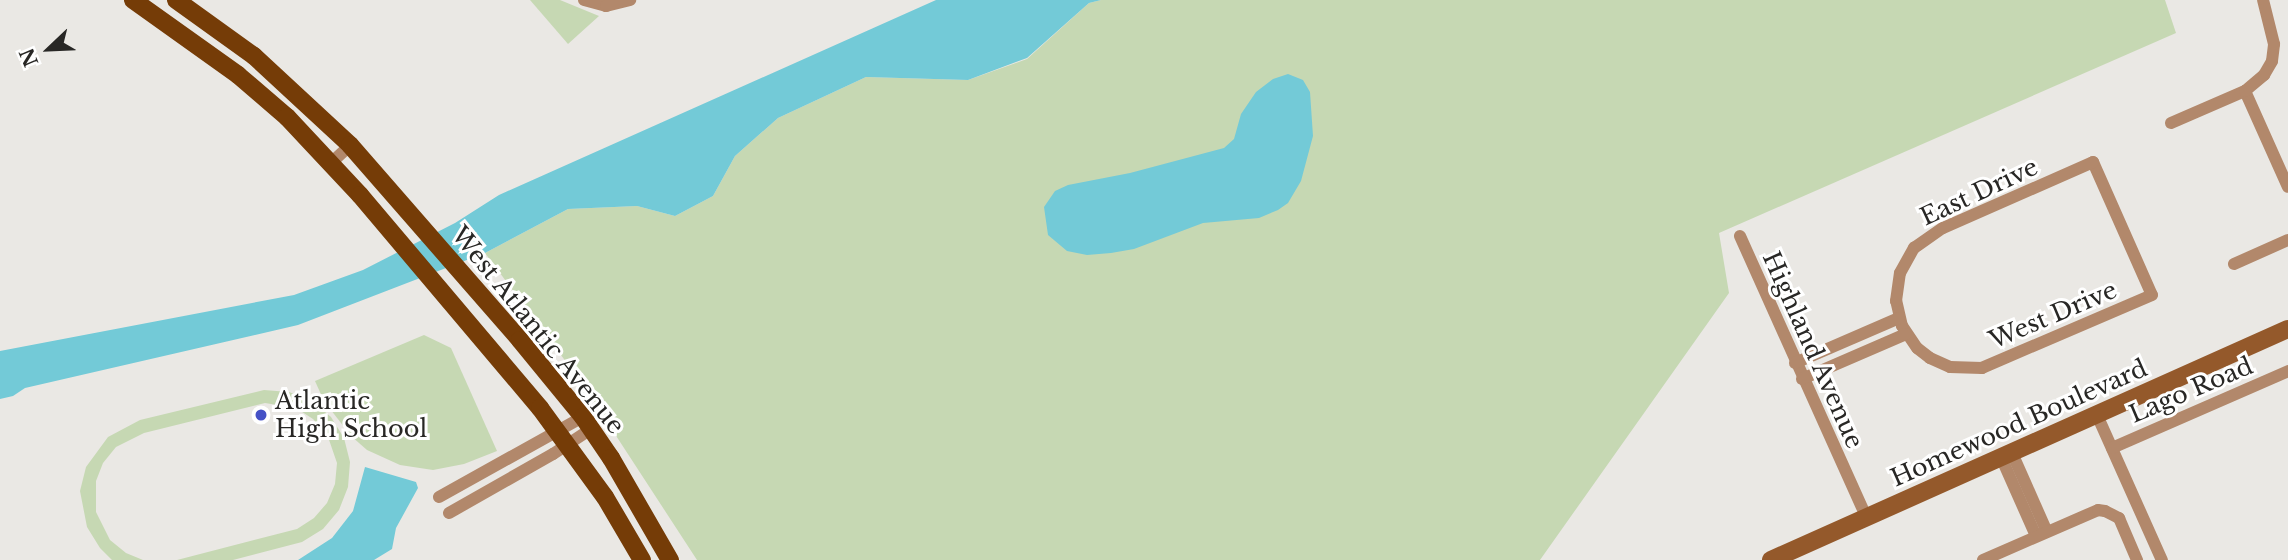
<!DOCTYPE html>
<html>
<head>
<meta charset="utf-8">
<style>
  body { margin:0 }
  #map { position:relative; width:2288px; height:560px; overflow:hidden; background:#eae8e4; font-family:"Libre Baskerville",serif }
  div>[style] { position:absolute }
  .green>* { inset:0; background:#c6d8b3 }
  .water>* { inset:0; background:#73cad7 }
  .street>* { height:12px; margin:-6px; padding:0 6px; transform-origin:6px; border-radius:6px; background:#b2886b }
  .secondary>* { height:18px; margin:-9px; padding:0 9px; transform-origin:9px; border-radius:9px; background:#94592b }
  .primary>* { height:18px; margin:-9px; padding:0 9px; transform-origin:9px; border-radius:9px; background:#753c07 }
  .dots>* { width:19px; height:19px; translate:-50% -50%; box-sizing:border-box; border:4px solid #fff; border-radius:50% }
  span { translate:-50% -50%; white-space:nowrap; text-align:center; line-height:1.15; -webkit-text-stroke:6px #fff; paint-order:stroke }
  .street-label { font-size:24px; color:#282725 }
  .poi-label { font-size:24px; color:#282725 }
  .left { translate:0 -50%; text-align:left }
  .north { position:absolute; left:14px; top:14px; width:70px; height:70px; -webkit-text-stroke:5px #fff; paint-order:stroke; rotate:247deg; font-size:19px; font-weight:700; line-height:28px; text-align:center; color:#282725 }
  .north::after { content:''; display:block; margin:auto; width:24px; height:32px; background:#282725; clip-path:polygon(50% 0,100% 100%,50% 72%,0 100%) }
</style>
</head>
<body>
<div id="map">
  <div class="green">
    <i style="clip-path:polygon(530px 0,560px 0,599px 16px,568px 44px)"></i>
    <i style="clip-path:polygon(1101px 0,2165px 0,2176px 33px,1719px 233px,1729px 293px,1540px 560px,697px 560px,581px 382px,485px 253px,568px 209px,637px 206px,675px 216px,713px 196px,735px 156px,778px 118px,866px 77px,968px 80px,1027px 59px,1089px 3px)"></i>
    <i style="clip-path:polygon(424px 335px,451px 348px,497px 451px,464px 464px,433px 470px,400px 465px,367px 450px,351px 436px,324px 401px,315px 381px)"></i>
    <i style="clip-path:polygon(264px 390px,289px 392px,312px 401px,331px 417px,344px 438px,350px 462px,348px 487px,339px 510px,323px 529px,302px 542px,233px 560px,177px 560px,297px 529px,314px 518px,327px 503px,335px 484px,337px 463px,327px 434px,313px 419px,296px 408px,265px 403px,144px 433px,116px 447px,103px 463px,96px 481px,96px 512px,110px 540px,126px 553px,143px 560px,112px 560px,100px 548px,87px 527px,80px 491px,86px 467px,108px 437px,140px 420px)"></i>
  </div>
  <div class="water">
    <i style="clip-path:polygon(936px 0,1101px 0,1089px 3px,1027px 58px,968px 80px,866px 77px,778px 118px,735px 156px,713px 196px,675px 216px,637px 206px,568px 209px,485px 253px,298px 325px,25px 388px,13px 396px,0 399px,0 351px,294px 295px,363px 270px,455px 223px,499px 195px)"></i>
    <i style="clip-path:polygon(1288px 74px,1303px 80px,1310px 92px,1313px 136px,1301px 181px,1288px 203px,1278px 210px,1259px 218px,1203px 223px,1134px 249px,1111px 253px,1087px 255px,1067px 251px,1048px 235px,1044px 207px,1055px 191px,1068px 185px,1130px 173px,1224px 148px,1234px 139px,1241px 114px,1256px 92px,1273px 79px)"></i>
    <i style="clip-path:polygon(365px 467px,416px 482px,418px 488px,396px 528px,392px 549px,374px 560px,298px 560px,332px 538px,353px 511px)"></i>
  </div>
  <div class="street">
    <i style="left:584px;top:0;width:23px;rotate:15deg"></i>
    <i style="left:606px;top:6px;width:25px;rotate:-14deg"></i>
    <i style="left:2245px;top:91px;width:105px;rotate:65.9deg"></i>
    <i style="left:2171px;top:123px;width:81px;rotate:-23.4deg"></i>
    <i style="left:2245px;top:91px;width:25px;rotate:-40deg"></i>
    <i style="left:2264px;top:75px;width:16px;rotate:-60deg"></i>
    <i style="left:2272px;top:61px;width:17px;rotate:-83deg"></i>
    <i style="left:2274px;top:44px;width:45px;rotate:-104deg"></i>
    <i style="left:2093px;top:162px;width:145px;rotate:66.1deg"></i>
    <i style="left:2152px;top:295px;width:185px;rotate:156.8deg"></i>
    <i style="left:1982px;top:368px;width:32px;rotate:-178deg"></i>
    <i style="left:1950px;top:367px;width:22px;rotate:-156deg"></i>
    <i style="left:1930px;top:358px;width:16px;rotate:-142deg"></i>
    <i style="left:1917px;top:348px;width:27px;rotate:-124deg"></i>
    <i style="left:1902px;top:326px;width:26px;rotate:-103deg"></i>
    <i style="left:1896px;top:301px;width:28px;rotate:-82deg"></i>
    <i style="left:1900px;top:273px;width:29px;rotate:-61deg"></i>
    <i style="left:1914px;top:248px;width:35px;rotate:-35deg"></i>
    <i style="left:1943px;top:228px;width:164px;rotate:-23.7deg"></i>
    <i style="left:331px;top:163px;width:26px;rotate:-43deg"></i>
    <i style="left:1740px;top:236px;width:309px;rotate:65.8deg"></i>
    <i style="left:2234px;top:264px;width:59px;rotate:-24deg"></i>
    <i style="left:1795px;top:363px;width:113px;rotate:-23.4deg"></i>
    <i style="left:1802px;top:379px;width:113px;rotate:-23.4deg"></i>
    <i style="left:2097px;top:415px;width:159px;rotate:65.9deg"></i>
    <i style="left:2112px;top:448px;width:192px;rotate:-23.6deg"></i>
    <i style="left:2012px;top:453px;width:86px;rotate:66.1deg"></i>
    <i style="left:2001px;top:457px;width:86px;rotate:66.1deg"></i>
    <i style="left:439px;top:497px;width:165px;rotate:-29.1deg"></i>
    <i style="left:449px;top:513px;width:120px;rotate:-29.6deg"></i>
    <i style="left:553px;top:454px;width:45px;rotate:-33.3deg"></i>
    <i style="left:1983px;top:560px;width:125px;rotate:-23.5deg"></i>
    <i style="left:2098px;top:510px;width:7px;rotate:8deg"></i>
    <i style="left:2105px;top:511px;width:16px;rotate:27deg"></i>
    <i style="left:2119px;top:518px;width:46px;rotate:66.8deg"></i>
  </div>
  <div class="secondary">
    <i style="left:1771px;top:560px;width:566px;rotate:-24.08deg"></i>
  </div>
  <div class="primary">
    <i style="left:133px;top:0;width:129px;rotate:35.5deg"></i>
    <i style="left:238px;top:75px;width:65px;rotate:40.6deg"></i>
    <i style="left:287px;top:117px;width:107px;rotate:46.9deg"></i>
    <i style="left:360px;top:195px;width:279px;rotate:49.8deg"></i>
    <i style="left:540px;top:408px;width:110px;rotate:53.9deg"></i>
    <i style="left:605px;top:497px;width:73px;rotate:59.6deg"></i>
    <i style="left:176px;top:0;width:96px;rotate:35.7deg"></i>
    <i style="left:254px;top:56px;width:131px;rotate:42.8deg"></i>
    <i style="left:350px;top:145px;width:259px;rotate:48.9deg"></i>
    <i style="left:520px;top:340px;width:99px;rotate:50.7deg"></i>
    <i style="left:583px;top:417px;width:50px;rotate:55.7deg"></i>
    <i style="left:611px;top:458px;width:118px;rotate:60deg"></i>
  </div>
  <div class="dots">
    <i style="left:261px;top:415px;background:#4551c6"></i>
  </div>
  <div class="street-label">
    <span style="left:1979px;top:192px;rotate:-25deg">East Drive</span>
    <span style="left:2053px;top:315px;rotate:-23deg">West Drive</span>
    <span style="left:538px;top:330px;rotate:51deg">West Atlantic Avenue</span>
    <span style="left:1813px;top:350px;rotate:66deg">Highland Avenue</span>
    <span style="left:2191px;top:390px;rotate:-23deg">Lago Road</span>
    <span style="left:2019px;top:423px;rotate:-24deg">Homewood Boulevard</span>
  </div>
  <div class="poi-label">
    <span class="left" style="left:275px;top:415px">Atlantic<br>High School</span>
  </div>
  <div class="north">N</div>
</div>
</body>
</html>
